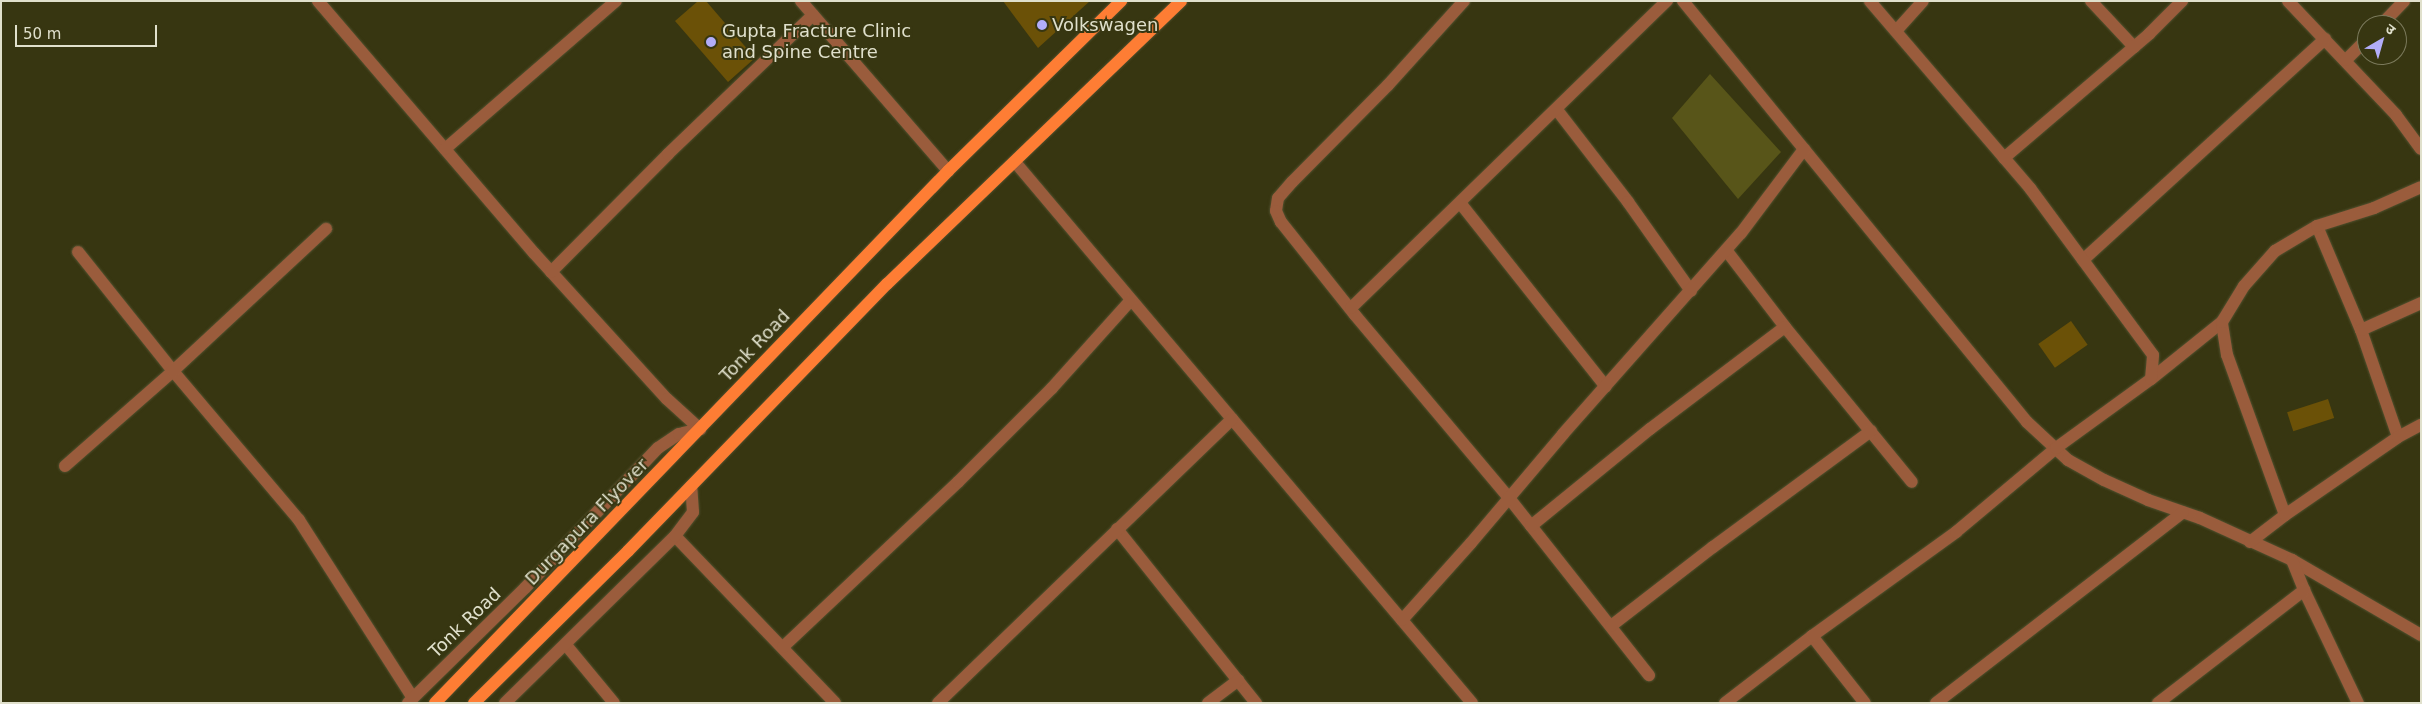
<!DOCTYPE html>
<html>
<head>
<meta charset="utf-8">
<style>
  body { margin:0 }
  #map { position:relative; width:2422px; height:704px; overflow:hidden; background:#373611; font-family:"DejaVu Sans","Noto Sans Devanagari",sans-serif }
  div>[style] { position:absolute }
  .green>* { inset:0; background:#585519 }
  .building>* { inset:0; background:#6b5107; transform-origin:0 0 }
  .roads { filter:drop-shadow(0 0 1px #52512f) drop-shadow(0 0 1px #52512f) }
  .minor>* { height:12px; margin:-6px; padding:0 6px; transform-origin:6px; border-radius:6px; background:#9a5c3c }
  .major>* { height:12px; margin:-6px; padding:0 6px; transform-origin:6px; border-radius:6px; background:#fe7d34 }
  .dots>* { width:14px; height:14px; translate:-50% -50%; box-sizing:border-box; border:2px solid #373611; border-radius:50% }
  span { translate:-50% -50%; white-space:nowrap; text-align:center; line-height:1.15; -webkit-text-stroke:4px #373611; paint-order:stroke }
  .poi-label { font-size:18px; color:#e0e0cc }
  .left { translate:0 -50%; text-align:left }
  .street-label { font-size:18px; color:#e0e0cc }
  .frame { position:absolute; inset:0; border:2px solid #e0e0cc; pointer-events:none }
  .north { position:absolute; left:2357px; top:15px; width:50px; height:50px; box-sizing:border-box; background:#373611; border:1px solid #7b7a5c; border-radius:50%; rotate:38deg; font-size:14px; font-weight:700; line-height:20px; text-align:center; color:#e0e0cc }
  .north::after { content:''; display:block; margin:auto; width:18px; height:22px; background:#b2adf9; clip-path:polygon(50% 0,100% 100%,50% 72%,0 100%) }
  .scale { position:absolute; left:15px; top:25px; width:142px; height:22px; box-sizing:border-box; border:2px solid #e0e0cc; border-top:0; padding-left:6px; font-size:15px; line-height:18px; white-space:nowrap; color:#e0e0cc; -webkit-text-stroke:4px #373611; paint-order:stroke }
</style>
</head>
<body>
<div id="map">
  <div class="green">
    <i style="clip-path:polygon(1710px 74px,1781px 152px,1738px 199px,1672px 118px)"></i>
  </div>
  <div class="building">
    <i style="clip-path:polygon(698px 1px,706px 1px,755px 58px,728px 82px,675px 21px)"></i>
    <i style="clip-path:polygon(1003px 1px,1090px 1px,1038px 48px)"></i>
    <i style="left:2071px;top:321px;width:29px;height:40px;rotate:55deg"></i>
    <i style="left:2328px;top:399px;width:20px;height:43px;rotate:72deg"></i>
  </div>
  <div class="roads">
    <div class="minor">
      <i style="left:318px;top:1px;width:332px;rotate:49.4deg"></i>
      <i style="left:534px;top:253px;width:197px;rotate:47.7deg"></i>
      <i style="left:667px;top:399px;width:45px;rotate:42.3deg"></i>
      <i style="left:801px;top:1px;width:225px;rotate:49.1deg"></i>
      <i style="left:1464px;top:1px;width:113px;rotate:132.1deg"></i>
      <i style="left:1388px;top:85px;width:136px;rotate:134.7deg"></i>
      <i style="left:1292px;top:182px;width:21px;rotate:131deg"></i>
      <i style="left:1278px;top:198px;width:13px;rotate:99deg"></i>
      <i style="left:1276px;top:211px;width:12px;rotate:66deg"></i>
      <i style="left:1281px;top:222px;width:119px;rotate:51.5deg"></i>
      <i style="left:1355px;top:315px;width:239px;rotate:49.9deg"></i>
      <i style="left:1509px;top:498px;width:226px;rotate:51.7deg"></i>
      <i style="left:1683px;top:1px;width:544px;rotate:50.75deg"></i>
      <i style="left:2027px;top:422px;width:56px;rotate:42.8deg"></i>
      <i style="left:2068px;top:460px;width:41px;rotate:29.1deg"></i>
      <i style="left:2104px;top:480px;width:48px;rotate:24.4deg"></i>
      <i style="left:2148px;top:500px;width:55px;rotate:19.1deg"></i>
      <i style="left:2200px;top:518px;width:101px;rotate:24.5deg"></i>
      <i style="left:2292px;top:560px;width:149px;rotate:30.2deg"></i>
      <i style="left:2091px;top:1px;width:63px;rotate:46.9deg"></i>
      <i style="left:2288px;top:1px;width:157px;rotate:46.5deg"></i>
      <i style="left:2396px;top:115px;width:42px;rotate:53.7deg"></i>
      <i style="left:2381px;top:25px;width:33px;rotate:-46deg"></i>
      <i style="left:1896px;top:31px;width:40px;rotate:-48deg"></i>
      <i style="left:2346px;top:60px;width:30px;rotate:-45deg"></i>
      <i style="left:1557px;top:110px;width:116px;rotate:52.3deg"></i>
      <i style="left:1628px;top:202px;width:109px;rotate:54.7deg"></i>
      <i style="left:445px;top:149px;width:226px;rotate:-40.9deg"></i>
      <i style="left:2004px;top:158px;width:191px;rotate:-40.5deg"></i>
      <i style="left:2149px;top:34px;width:47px;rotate:-45deg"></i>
      <i style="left:1015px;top:162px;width:708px;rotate:49.81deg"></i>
      <i style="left:1461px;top:204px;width:233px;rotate:51.6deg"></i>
      <i style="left:2317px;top:226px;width:113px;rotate:67.1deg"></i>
      <i style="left:2361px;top:330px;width:113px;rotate:70.9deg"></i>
      <i style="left:1726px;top:250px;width:97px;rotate:52.5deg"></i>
      <i style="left:1785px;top:327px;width:200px;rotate:50.7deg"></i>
      <i style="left:78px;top:252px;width:152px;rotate:51.4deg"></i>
      <i style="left:173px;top:371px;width:195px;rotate:49.8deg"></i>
      <i style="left:299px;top:520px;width:211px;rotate:57.4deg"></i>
      <i style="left:2083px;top:260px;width:328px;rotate:-42.4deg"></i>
      <i style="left:551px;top:272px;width:166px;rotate:-45.2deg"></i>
      <i style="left:668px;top:154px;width:201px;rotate:-43.8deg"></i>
      <i style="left:1351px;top:308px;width:441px;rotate:-44.2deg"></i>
      <i style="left:2361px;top:330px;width:66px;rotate:-24.2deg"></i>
      <i style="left:2151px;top:379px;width:91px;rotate:-38.8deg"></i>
      <i style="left:65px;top:466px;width:144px;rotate:-41.3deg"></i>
      <i style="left:173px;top:371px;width:209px;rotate:-42.9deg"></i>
      <i style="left:2285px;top:515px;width:170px;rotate:-109.9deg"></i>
      <i style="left:2227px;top:355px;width:33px;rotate:-99deg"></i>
      <i style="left:2222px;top:322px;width:42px;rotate:-58.6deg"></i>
      <i style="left:2244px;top:286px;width:47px;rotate:-48.5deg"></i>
      <i style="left:2275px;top:251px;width:49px;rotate:-30.8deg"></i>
      <i style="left:2317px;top:226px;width:60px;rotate:-17.5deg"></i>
      <i style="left:2374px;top:208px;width:51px;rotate:-24.1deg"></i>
      <i style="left:1531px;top:526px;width:154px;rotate:-39.2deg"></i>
      <i style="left:1650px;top:429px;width:169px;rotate:-37.1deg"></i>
      <i style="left:1117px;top:529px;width:223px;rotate:51.4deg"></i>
      <i style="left:675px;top:536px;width:231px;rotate:46.2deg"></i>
      <i style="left:2250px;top:542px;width:44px;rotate:-37.6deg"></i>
      <i style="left:2285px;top:515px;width:137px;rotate:-34.6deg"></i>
      <i style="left:2398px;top:437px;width:26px;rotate:-28deg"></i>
      <i style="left:2292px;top:560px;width:32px;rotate:68deg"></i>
      <i style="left:2304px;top:590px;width:125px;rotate:64.5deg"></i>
      <i style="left:1402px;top:620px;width:103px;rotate:-48.1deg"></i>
      <i style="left:1471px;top:543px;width:143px;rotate:-49.8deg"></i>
      <i style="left:1563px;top:434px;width:268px;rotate:-48.5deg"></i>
      <i style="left:1741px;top:233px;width:105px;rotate:-53.1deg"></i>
      <i style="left:1611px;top:626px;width:129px;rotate:-37.8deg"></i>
      <i style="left:1713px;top:547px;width:196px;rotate:-36.3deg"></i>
      <i style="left:1812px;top:636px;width:85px;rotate:51.7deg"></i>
      <i style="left:566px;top:645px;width:75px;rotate:50.4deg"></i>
      <i style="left:783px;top:647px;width:241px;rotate:-43.3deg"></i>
      <i style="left:958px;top:482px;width:133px;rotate:-45deg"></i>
      <i style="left:1052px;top:388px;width:118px;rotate:-48.1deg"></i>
      <i style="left:408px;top:703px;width:164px;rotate:-44.5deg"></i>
      <i style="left:525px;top:588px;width:193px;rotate:-46.5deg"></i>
      <i style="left:658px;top:448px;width:25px;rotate:-34deg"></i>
      <i style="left:679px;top:434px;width:22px;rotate:-13deg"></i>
      <i style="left:505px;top:703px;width:238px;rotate:-44.5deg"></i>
      <i style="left:675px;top:536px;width:30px;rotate:-53deg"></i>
      <i style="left:693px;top:512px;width:26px;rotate:-94deg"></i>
      <i style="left:938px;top:703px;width:409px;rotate:-44deg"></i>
      <i style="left:1208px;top:703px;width:38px;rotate:-37deg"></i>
      <i style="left:1725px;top:703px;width:110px;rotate:-37.6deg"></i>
      <i style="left:1812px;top:636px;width:178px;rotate:-35.8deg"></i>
      <i style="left:1956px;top:532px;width:131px;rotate:-40deg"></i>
      <i style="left:2056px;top:448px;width:117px;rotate:-36deg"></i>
      <i style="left:2151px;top:379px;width:24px;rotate:-85deg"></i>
      <i style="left:2153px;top:355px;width:207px;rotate:-126.4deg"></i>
      <i style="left:2030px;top:188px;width:246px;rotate:-130.6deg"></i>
      <i style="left:1936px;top:703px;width:312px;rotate:-37.7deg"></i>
      <i style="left:2158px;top:703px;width:185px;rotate:-37.7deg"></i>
    </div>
    <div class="major">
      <i style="left:435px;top:703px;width:739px;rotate:-46.04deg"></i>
      <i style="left:948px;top:171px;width:243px;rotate:-44.5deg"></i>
      <i style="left:474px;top:703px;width:216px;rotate:-44.6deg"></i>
      <i style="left:628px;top:551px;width:372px;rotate:-45.9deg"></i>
      <i style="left:887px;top:284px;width:408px;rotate:-43.9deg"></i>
    </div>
  </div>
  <div class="dots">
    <i style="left:1042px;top:25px;background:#b2adf9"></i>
    <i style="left:711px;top:42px;background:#b2adf9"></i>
  </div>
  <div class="poi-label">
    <span class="left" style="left:1052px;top:25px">Volkswagen</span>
    <span class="left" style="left:722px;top:42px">Gupta Fracture Clinic<br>and Spine Centre</span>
  </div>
  <div class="street-label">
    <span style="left:755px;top:346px;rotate:-46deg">Tonk Road</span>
    <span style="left:587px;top:522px;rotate:-46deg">Durgapura Flyover</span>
    <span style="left:465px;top:623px;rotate:-44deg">Tonk Road</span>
  </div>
  <div class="frame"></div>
  <div class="north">उ</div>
  <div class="scale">50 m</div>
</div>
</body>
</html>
